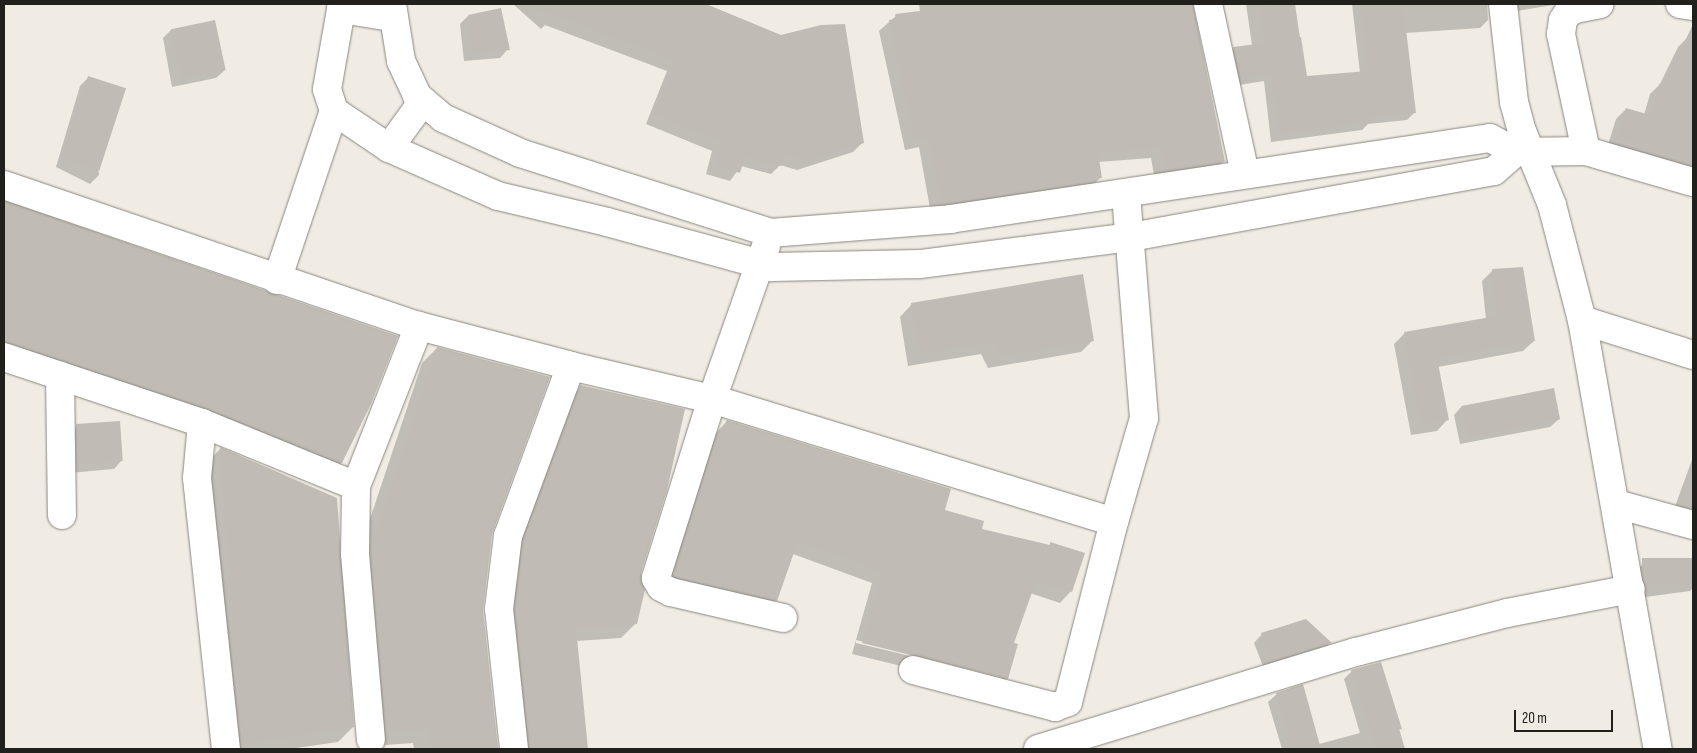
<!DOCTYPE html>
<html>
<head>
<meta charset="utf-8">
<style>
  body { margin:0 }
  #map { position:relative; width:1697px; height:753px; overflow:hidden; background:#f0ece4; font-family:"Sofia Sans Condensed",sans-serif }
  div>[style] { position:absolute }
  .shadow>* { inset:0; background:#0003 }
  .building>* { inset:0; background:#c0bcb5; transform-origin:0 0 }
  .roads { filter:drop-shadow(0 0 1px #89867f) drop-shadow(0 0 1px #89867f) }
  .minor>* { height:28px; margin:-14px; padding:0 14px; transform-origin:14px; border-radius:14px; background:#fff }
  .tertiary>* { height:28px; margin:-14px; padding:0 14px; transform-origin:14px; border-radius:14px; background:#fff }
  span { translate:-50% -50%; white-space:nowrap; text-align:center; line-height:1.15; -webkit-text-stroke:4.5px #f0ece4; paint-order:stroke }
  .frame { position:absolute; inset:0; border:5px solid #21201d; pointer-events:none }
  .scale { position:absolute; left:1514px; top:710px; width:99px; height:22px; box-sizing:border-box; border:2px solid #21201d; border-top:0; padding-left:6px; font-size:15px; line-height:18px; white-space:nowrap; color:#21201d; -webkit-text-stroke:4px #f0ece4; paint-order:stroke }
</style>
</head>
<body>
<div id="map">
  <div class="shadow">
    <i style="clip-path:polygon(513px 4px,700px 4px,781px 36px,862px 143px,853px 152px,797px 170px,780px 165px,771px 174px,741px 166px,730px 181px,706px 174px,712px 151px,646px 124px,667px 71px,545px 25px,541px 29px)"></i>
    <i style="clip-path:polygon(985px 4px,1192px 4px,1223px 162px,1213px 172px,1155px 181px,1151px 158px,1098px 162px,1101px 177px,1090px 188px,931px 214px,919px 147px,905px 150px,879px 31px,896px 16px)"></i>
    <i style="clip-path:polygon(1246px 4px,1295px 4px,1306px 78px,1360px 73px,1352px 4px,1487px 4px,1488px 20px,1480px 28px,1405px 33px,1415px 112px,1407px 120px,1368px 124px,1362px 130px,1271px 142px,1264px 81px,1233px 86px,1226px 56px,1234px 48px,1252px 45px)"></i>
    <i style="clip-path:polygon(1508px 4px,1559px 4px,1511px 12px)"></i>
    <i style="clip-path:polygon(468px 16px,508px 49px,500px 58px,464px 61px,460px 24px)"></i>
    <i style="clip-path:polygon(172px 29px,225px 70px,216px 78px,172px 87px,163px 38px)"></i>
    <i style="clip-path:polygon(1688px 37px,1693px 37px,1693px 175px,1607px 148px,1616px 119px,1626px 109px,1644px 115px,1650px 94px,1660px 84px,1678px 47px)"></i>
    <i style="clip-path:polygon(89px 77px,99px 175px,90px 184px,56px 167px,80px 86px)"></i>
    <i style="clip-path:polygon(4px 200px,397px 337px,370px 404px,341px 463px,326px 478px,4px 359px)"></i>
    <i style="clip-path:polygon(1493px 270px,1534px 341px,1523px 351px,1438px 367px,1447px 420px,1437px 431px,1411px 435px,1394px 344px,1405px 333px,1486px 319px,1482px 281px)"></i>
    <i style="clip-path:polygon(912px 304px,1093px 340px,1081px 352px,988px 368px,981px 354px,908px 366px,900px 317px)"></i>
    <i style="clip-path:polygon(437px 348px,492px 530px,482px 607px,497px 749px,414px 749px,413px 743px,372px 746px,356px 561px,422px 363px)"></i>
    <i style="clip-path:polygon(581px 387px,640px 573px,636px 623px,621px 638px,576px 641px,587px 749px,514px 749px,509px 556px,566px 402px)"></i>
    <i style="clip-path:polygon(1462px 406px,1559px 419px,1550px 427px,1460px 444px,1454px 415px)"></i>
    <i style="clip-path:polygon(evenodd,727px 421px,944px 511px,981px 530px,1049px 546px,1051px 543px,1071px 591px,1060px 603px,1030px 593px,1012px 644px,1007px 678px,996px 689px,852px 654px,872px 583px,793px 554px,776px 600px,765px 611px,664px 582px,703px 458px,716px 433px,727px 421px,856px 640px,1002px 676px,1002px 678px,856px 643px,856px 640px)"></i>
    <i style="clip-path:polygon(77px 426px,122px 460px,114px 469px,69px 473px,68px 435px)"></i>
    <i style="clip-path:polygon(220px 449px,353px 727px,338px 742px,289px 749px,226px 749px,206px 464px)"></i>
    <i style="clip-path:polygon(1693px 457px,1693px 520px,1673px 512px)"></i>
    <i style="clip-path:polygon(1693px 560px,1693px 588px,1690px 591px,1638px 598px,1634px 573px,1642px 565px)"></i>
    <i style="clip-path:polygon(1262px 634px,1330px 643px,1322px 651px,1264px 669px,1254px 643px)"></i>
    <i style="clip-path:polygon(1380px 663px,1405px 749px,1282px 749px,1268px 702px,1277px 694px,1319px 744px,1360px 733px,1344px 679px,1352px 671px)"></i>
  </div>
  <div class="building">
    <i style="clip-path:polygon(529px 4px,706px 4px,781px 35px,821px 25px,845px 24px,864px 143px,807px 161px,785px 155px,781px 166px,745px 156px,740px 173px,714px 165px,721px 142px,654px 114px,676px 61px,529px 6px)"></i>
    <i style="clip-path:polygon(919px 4px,1193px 4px,1225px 162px,1165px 171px,1161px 148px,1098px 153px,1102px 178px,941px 204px,929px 137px,915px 140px,889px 20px,896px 19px,895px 14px,920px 11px)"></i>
    <i style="clip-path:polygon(1293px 4px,1297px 38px,1301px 37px,1307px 76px,1368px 71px,1360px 4px,1403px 4px,1416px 113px,1371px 117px,1371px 122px,1279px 134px,1271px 74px,1240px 79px,1233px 47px,1264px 43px,1259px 8px)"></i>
    <i style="clip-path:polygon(501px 8px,510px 50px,472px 54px,468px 15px)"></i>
    <i style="left:215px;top:20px;width:51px;height:45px;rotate:78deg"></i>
    <i style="clip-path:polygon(1693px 24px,1693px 162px,1617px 138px,1626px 108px,1650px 115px,1660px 83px,1665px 84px)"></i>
    <i style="left:88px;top:76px;width:40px;height:87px;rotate:18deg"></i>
    <i style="clip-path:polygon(4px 201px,398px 336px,371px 404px,342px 463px,208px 409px,4px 340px)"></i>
    <i style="clip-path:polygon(1523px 267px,1535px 341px,1437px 358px,1449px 420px,1421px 425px,1404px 332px,1497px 316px,1492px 269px)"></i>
    <i style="clip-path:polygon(1083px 274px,1094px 341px,1001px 356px,993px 342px,920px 354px,911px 303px)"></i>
    <i style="clip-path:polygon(437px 347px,550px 377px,492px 534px,483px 610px,498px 749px,432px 749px,428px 729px,386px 732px,371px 546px)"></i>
    <i style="clip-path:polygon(580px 385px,685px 409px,667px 490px,641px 573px,645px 590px,637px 624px,576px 628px,588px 749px,529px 749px,515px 609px,523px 540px)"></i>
    <i style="left:1554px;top:388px;width:32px;height:94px;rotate:79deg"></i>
    <i style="clip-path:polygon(727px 420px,951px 489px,945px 510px,984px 521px,982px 529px,1050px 545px,1050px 542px,1085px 553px,1072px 592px,1036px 581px,1014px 643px,1018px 644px,1008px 679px,862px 643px,882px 572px,798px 541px,777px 601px,714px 586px,674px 571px,714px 446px)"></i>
    <i style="left:120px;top:421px;width:40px;height:44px;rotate:86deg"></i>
    <i style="clip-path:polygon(220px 447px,337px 498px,354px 727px,241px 744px)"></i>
    <i style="left:1693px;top:558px;width:26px;height:51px;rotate:90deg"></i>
    <i style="clip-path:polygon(1306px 619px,1332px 643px,1294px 651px,1295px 654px,1272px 661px,1261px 633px)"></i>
    <i style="clip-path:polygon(1381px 662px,1402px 729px,1398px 730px,1404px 749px,1376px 749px,1351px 670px)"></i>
    <i style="clip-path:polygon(1303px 684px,1321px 749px,1292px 749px,1276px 693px)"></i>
  </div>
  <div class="roads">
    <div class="minor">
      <i style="left:392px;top:4px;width:58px;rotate:81deg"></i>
      <i style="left:401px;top:61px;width:38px;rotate:65deg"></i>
      <i style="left:417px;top:96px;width:34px;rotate:40deg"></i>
      <i style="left:443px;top:118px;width:85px;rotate:24.4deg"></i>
      <i style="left:520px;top:153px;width:262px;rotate:17.7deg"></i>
      <i style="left:770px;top:233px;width:181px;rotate:-4.4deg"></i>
      <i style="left:950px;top:219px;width:546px;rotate:-8.53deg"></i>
      <i style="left:1490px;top:138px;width:30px;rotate:28deg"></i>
      <i style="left:1516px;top:152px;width:70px;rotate:-0.8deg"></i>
      <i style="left:1586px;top:151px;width:111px;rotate:16.2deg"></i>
      <i style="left:1208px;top:4px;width:173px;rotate:77.7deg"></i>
      <i style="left:1680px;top:4px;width:13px;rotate:9deg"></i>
      <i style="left:341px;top:9px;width:52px;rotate:8.9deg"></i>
      <i style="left:334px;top:111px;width:66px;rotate:33.9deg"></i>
      <i style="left:389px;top:148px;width:119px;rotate:23.8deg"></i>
      <i style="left:498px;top:196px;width:112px;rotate:13.4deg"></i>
      <i style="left:607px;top:222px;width:171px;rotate:15.3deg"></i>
      <i style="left:772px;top:267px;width:148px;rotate:-1.2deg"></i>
      <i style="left:920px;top:264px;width:213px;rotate:-7.3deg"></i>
      <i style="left:1131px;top:237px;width:369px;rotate:-10.3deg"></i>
      <i style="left:1494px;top:171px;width:29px;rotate:-41deg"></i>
      <i style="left:389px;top:148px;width:58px;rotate:-54.1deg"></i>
      <i style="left:1586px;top:151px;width:120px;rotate:-102.1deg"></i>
      <i style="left:1561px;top:34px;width:14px;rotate:-82deg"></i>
      <i style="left:1563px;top:20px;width:7px;rotate:-56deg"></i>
      <i style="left:1567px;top:14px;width:9px;rotate:-32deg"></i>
      <i style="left:1575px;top:9px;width:25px;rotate:-11deg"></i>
      <i style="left:4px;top:185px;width:438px;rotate:18.8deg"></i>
      <i style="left:419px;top:326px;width:172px;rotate:111.5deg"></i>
      <i style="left:356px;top:486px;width:166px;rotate:-157.8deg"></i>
      <i style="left:202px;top:423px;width:209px;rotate:-161.6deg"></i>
      <i style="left:766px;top:246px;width:162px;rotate:109.4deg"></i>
      <i style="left:712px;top:399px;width:188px;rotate:107.4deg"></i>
      <i style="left:656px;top:578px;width:10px;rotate:61deg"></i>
      <i style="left:661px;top:587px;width:11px;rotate:27deg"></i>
      <i style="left:671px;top:592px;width:115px;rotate:13.1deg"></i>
      <i style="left:277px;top:280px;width:178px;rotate:-71.4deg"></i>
      <i style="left:334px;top:111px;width:23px;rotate:-108deg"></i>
      <i style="left:327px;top:89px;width:86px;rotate:-80deg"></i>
      <i style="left:1582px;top:320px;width:116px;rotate:17.5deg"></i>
      <i style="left:419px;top:326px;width:157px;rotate:14.7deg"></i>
      <i style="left:60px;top:376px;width:139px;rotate:89.2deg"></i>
      <i style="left:202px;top:423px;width:55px;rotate:95.2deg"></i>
      <i style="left:197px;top:478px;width:273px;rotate:83.9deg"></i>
      <i style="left:356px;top:486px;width:68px;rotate:90.8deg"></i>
      <i style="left:355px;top:554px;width:186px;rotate:85.1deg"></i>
      <i style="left:1616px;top:504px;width:80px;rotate:15.3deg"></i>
      <i style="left:913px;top:670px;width:147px;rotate:14.6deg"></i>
      <i style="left:1055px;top:707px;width:14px;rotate:-21deg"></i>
      <i style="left:1068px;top:702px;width:186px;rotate:-75.7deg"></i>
      <i style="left:514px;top:749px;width:141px;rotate:-96.1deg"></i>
      <i style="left:499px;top:609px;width:74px;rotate:-83deg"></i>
      <i style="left:508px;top:536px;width:181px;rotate:-69.7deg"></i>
      <i style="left:571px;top:366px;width:145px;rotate:13.2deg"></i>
      <i style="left:712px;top:399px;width:420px;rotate:17deg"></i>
      <i style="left:1114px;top:522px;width:108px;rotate:-73.9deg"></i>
      <i style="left:1144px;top:418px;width:225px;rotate:-94.6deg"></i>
      <i style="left:1038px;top:749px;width:332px;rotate:-17deg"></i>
      <i style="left:1356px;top:652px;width:156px;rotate:-14.5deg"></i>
      <i style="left:1507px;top:613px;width:126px;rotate:-11deg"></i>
    </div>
    <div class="tertiary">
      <i style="left:1503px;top:4px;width:99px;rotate:83.6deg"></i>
      <i style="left:1514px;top:102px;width:30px;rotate:75deg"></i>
      <i style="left:1522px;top:131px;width:80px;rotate:67.9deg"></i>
      <i style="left:1552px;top:205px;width:119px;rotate:75.4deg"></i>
      <i style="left:1582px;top:320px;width:436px;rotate:80deg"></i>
    </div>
  </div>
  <div class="frame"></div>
  <div class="scale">20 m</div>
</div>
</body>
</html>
